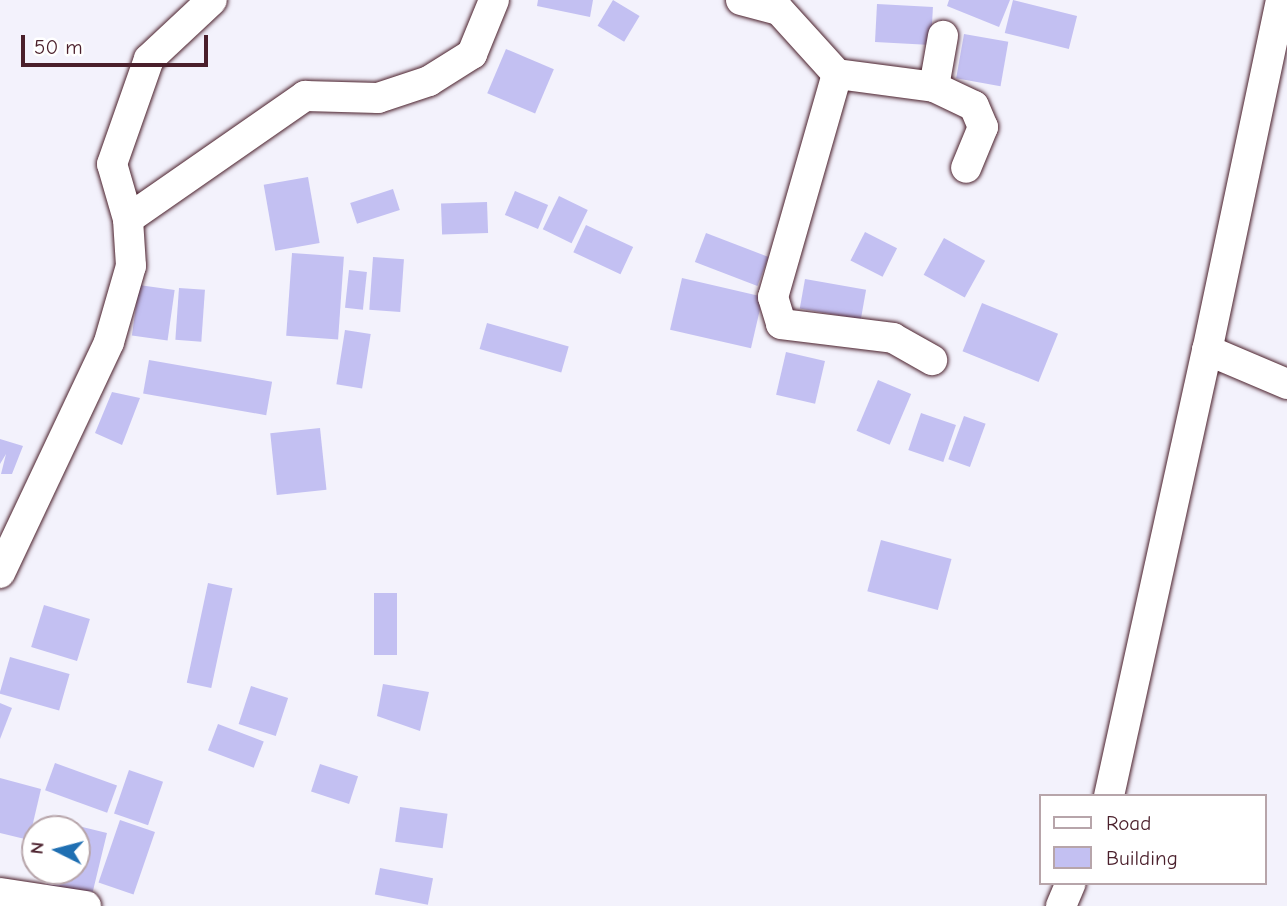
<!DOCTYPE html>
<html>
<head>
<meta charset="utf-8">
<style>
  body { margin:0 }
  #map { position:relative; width:1287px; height:906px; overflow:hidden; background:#f3f2fc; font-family:"Comic Neue",sans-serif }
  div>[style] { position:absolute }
  .building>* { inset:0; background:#c3c0f2; transform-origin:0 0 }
  .roads { filter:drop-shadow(0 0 2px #4a1f2b) drop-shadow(0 0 2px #4a1f2b) }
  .minor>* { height:30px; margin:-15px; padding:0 15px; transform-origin:15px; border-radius:15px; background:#fff }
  span { translate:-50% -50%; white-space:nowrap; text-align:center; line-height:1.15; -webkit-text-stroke:7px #fff; paint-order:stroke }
  .legend { position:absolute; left:1039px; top:794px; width:228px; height:91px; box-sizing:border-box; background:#fff; border:2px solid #b7a5aa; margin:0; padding:9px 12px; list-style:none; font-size:21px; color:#4a1f2b }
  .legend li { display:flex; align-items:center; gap:14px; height:35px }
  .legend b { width:35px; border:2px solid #b7a5aa }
  .north { position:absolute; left:21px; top:815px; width:70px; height:70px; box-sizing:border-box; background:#fff; border:2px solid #b7a5aa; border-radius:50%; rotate:276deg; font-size:19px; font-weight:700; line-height:28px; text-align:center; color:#4a1f2b }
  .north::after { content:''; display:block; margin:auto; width:24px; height:32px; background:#1f6fb2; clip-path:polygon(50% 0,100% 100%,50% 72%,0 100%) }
  .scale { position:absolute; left:21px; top:35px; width:187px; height:32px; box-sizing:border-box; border:4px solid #4a1f2b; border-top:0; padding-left:9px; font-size:21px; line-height:24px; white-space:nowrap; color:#4a1f2b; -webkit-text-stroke:5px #fff; paint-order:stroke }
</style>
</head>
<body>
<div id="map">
  <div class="building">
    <i style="clip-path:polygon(538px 0,593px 0,590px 17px,537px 6px)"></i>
    <i style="left:613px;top:0;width:31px;height:30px;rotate:31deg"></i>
    <i style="clip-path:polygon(949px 0,1010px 0,999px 27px,947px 6px)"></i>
    <i style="left:1013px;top:0;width:66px;height:34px;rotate:14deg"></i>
    <i style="left:877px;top:4px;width:56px;height:38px;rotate:3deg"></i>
    <i style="left:964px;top:34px;width:45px;height:45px;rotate:10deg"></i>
    <i style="left:506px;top:49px;width:52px;height:48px;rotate:23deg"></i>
    <i style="left:308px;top:177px;width:67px;height:45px;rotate:80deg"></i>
    <i style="left:393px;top:189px;width:22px;height:45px;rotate:72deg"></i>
    <i style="left:515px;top:191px;width:36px;height:26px;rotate:23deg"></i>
    <i style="left:559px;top:196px;width:32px;height:37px;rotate:26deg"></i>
    <i style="left:487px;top:202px;width:31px;height:46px;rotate:88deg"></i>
    <i style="left:586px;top:225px;width:52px;height:30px;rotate:25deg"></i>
    <i style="left:865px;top:232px;width:36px;height:32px;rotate:27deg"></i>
    <i style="left:706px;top:233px;width:67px;height:31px;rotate:21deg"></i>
    <i style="left:944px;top:238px;width:47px;height:42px;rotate:29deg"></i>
    <i style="left:292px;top:253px;width:52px;height:83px;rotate:4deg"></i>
    <i style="left:373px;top:257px;width:31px;height:53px;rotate:4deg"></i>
    <i style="left:349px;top:270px;width:18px;height:38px;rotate:6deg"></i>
    <i style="left:682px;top:278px;width:83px;height:53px;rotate:13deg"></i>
    <i style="left:805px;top:279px;width:62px;height:30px;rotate:10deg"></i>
    <i style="left:139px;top:285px;width:36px;height:51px;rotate:8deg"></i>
    <i style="left:179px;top:288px;width:26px;height:52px;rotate:4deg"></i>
    <i style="left:982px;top:303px;width:82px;height:52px;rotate:22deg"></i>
    <i style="left:487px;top:323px;width:85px;height:27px;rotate:16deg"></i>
    <i style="left:345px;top:330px;width:26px;height:55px;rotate:9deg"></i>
    <i style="left:786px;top:352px;width:40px;height:44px;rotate:13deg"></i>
    <i style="left:149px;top:360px;width:125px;height:34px;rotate:10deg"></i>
    <i style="left:878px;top:380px;width:36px;height:55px;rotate:23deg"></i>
    <i style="clip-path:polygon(112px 392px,140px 398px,122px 445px,95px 433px)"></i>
    <i style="left:921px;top:413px;width:37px;height:39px;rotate:19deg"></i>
    <i style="left:964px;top:416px;width:23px;height:46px;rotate:20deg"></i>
    <i style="left:320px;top:428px;width:62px;height:50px;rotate:84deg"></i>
    <i style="clip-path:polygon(0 439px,23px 446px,12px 474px,1px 474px,6px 454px,0 464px)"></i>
    <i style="left:881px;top:540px;width:73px;height:53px;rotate:15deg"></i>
    <i style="left:208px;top:583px;width:25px;height:102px;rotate:12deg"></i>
    <i style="left:397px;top:593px;width:62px;height:23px;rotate:90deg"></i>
    <i style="left:44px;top:605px;width:48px;height:44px;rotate:17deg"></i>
    <i style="left:10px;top:657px;width:62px;height:38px;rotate:16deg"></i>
    <i style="clip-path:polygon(383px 684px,429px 692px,420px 731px,377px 716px)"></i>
    <i style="left:251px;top:686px;width:39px;height:40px;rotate:18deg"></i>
    <i style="clip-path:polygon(0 703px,12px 708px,0 739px)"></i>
    <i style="left:218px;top:724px;width:49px;height:28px;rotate:21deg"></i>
    <i style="left:55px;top:763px;width:66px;height:29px;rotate:20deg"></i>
    <i style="left:320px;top:764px;width:40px;height:29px;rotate:18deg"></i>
    <i style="left:129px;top:770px;width:36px;height:46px;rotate:19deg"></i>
    <i style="clip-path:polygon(0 778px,41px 789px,29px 840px,0 833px)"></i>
    <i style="left:400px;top:807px;width:48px;height:35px;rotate:8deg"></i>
    <i style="left:120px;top:820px;width:37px;height:66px;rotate:19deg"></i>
    <i style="clip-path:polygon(62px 822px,107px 833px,91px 899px,46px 888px,50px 871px,77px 871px,77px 829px,60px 829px)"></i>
    <i style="left:380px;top:868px;width:54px;height:27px;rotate:11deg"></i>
  </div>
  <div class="roads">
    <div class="minor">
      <i style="left:741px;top:0;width:39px;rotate:15deg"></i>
      <i style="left:779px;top:10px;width:86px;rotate:47.8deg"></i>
      <i style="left:837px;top:74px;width:232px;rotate:106deg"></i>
      <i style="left:773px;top:297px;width:28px;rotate:73deg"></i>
      <i style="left:781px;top:324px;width:113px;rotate:7.1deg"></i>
      <i style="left:893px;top:338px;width:45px;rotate:29.4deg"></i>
      <i style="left:1281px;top:0;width:358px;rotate:101.9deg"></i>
      <i style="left:1207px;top:350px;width:87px;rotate:23deg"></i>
      <i style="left:837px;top:74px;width:98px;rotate:7.6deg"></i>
      <i style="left:934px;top:87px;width:44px;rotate:25.4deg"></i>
      <i style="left:974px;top:106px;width:23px;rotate:67deg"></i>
      <i style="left:983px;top:127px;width:44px;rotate:112.5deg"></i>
      <i style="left:934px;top:87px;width:52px;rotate:-80deg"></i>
      <i style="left:128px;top:219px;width:216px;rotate:-34.8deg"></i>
      <i style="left:305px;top:96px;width:73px;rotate:1.6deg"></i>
      <i style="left:378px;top:98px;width:54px;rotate:-18.4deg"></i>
      <i style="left:429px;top:81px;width:51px;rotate:-32.1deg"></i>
      <i style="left:472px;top:54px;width:58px;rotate:-67.8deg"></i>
      <i style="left:0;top:573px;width:255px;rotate:-64.7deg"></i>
      <i style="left:109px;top:342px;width:79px;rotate:-73.9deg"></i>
      <i style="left:131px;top:266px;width:47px;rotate:-93.7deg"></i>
      <i style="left:128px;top:219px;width:57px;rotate:-106.2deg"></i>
      <i style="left:112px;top:164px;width:111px;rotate:-70.6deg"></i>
      <i style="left:149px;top:59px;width:86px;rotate:-43.1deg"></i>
      <i style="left:1109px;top:796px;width:457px;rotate:-77.6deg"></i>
      <i style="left:0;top:893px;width:87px;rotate:8.6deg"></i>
      <i style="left:1061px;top:906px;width:25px;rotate:-67deg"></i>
    </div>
  </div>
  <ul class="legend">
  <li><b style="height:9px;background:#fff"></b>Road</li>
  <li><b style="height:19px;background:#c3c0f2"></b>Building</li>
  </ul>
  <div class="north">N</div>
  <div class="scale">50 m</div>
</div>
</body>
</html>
